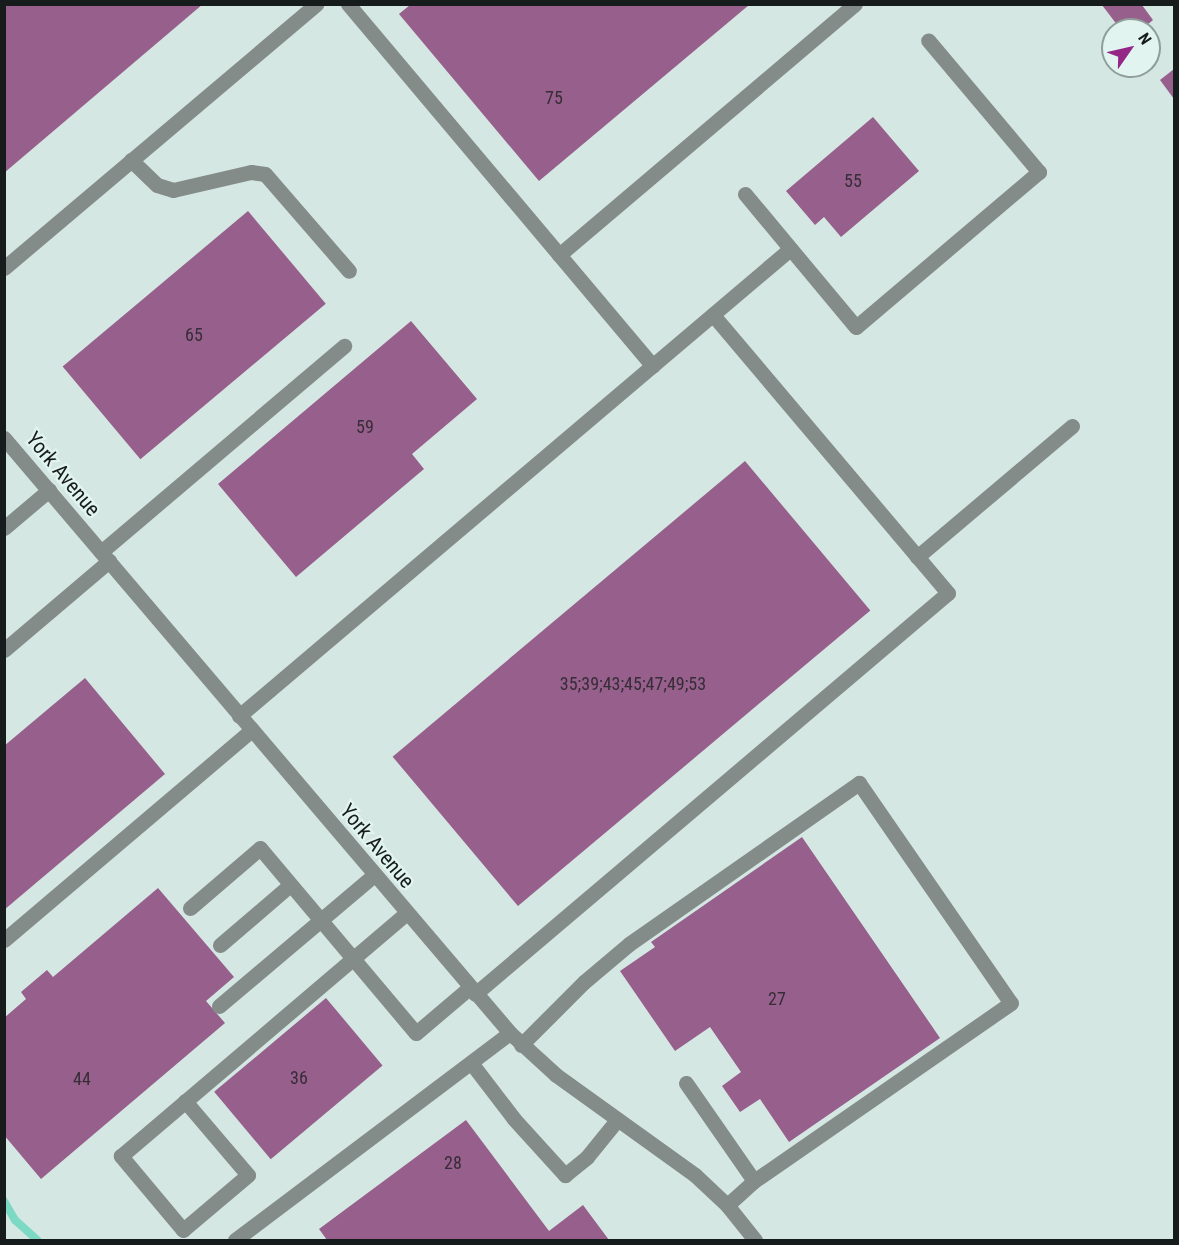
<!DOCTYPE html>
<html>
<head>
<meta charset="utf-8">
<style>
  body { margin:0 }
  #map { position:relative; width:1179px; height:1245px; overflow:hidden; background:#d5e7e2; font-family:"Roboto Condensed",sans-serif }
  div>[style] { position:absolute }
  .stream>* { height:8px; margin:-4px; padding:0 4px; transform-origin:4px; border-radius:4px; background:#7cd9c3 }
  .building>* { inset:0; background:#965f8c; transform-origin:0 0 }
  .minor>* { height:15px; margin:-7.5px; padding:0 7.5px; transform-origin:7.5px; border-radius:7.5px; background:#848c89 }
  span { translate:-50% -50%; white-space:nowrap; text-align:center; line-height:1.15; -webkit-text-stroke:4.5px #e2f4ef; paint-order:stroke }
  .number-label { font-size:18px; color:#362d37 }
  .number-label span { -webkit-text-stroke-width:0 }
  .street-label { font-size:21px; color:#161c1b }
  .frame { position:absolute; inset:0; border:6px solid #161c1b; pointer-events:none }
  .north { position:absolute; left:1101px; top:18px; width:60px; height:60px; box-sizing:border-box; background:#e2f4ef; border:2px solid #909e9a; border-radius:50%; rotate:56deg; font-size:16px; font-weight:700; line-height:24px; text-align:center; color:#161c1b }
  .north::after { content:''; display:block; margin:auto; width:21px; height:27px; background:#942686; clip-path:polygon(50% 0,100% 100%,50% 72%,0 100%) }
</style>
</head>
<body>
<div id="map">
  <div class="stream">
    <i style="left:4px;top:1201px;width:22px;rotate:60deg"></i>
    <i style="left:15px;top:1220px;width:30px;rotate:42deg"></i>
  </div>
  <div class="building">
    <i style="clip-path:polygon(4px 4px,203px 4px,4px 173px)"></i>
    <i style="clip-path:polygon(410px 5px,749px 5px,539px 181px,399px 14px)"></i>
    <i style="clip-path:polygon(1102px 5px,1142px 5px,1153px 20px,1141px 30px,1121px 30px)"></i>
    <i style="clip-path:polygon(1174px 69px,1174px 99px,1160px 80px)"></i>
    <i style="clip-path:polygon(873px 117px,919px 171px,841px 237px,824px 217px,815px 225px,786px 191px)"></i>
    <i style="left:248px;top:211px;width:121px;height:242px;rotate:50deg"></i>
    <i style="clip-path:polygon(411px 321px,477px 399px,412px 454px,424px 469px,296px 577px,218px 484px)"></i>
    <i style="left:745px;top:461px;width:195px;height:460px;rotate:50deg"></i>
    <i style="clip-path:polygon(85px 678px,165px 774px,4px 910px,4px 746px)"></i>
    <i style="clip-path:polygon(802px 837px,940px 1038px,789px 1142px,760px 1099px,740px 1112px,722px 1086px,741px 1072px,710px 1027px,675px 1051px,620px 971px,655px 947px,651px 942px)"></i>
    <i style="clip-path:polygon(158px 888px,234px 977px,206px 1001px,225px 1023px,41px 1179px,4px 1135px,4px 1018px,26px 999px,21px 992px,47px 970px,53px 977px)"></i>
    <i style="left:326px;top:998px;width:88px;height:146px;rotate:50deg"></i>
    <i style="clip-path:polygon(466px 1120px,549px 1231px,583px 1205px,609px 1240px,327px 1240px,319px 1229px)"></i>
  </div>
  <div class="minor">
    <i style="left:348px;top:4px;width:473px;rotate:49.9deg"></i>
    <i style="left:131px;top:160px;width:36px;rotate:44deg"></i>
    <i style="left:157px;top:185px;width:17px;rotate:17deg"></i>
    <i style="left:173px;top:190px;width:80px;rotate:-13deg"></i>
    <i style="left:251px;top:172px;width:14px;rotate:8deg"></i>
    <i style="left:265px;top:174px;width:128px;rotate:49.1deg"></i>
    <i style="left:745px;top:194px;width:173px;rotate:50.2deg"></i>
    <i style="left:856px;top:327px;width:240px;rotate:-40.3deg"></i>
    <i style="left:1039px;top:172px;width:172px;rotate:-130.1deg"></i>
    <i style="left:559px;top:255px;width:388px;rotate:-40.3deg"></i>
    <i style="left:4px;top:268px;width:409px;rotate:-40.2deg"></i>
    <i style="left:4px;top:438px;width:781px;rotate:49.62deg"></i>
    <i style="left:510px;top:1033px;width:62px;rotate:42.4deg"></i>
    <i style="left:556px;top:1075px;width:171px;rotate:35.7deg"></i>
    <i style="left:695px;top:1175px;width:44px;rotate:43.2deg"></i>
    <i style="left:727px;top:1205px;width:45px;rotate:51.3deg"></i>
    <i style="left:4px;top:528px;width:59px;rotate:-40.2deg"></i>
    <i style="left:101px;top:552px;width:319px;rotate:-40.3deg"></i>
    <i style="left:917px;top:557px;width:203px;rotate:-40.2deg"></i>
    <i style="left:4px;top:650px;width:138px;rotate:-40.3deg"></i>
    <i style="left:239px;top:716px;width:722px;rotate:-40.28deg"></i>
    <i style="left:190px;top:908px;width:92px;rotate:-40.6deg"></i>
    <i style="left:260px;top:848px;width:242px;rotate:49.9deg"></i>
    <i style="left:416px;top:1033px;width:70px;rotate:-40.3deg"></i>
    <i style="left:4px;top:940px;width:325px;rotate:-40.3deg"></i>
    <i style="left:220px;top:945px;width:92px;rotate:-40.6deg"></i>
    <i style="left:475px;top:994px;width:620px;rotate:-40.29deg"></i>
    <i style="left:948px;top:593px;width:364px;rotate:-130.2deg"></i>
    <i style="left:219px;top:1006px;width:203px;rotate:-40.2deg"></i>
    <i style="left:521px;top:1045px;width:89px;rotate:-45deg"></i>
    <i style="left:584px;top:982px;width:59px;rotate:-40.2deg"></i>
    <i style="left:629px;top:944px;width:281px;rotate:-35deg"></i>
    <i style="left:859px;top:783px;width:267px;rotate:55.4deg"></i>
    <i style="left:1011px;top:1003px;width:313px;rotate:145.3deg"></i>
    <i style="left:754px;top:1181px;width:36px;rotate:138deg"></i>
    <i style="left:472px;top:1064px;width:69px;rotate:52.6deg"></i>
    <i style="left:514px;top:1119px;width:76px;rotate:47.7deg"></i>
    <i style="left:565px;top:1175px;width:28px;rotate:-39deg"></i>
    <i style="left:587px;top:1157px;width:48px;rotate:-51deg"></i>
    <i style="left:686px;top:1083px;width:119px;rotate:55.2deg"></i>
    <i style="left:185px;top:1101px;width:97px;rotate:49.6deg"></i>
    <i style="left:248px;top:1175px;width:85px;rotate:139.8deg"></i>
    <i style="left:183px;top:1230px;width:97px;rotate:-130deg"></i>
    <i style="left:121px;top:1156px;width:375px;rotate:-40.4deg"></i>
    <i style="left:235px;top:1240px;width:344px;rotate:-37deg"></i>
  </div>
  <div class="number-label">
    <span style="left:554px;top:98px">75</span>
    <span style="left:853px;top:181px">55</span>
    <span style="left:194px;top:335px">65</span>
    <span style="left:365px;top:427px">59</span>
    <span style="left:633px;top:684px">35;39;43;45;47;49;53</span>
    <span style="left:777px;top:999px">27</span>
    <span style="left:299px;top:1078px">36</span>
    <span style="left:82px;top:1079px">44</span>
    <span style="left:453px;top:1163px">28</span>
  </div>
  <div class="street-label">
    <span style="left:63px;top:474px;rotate:50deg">York Avenue</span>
    <span style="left:377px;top:846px;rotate:50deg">York Avenue</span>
  </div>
  <div class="frame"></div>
  <div class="north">N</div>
</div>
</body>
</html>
